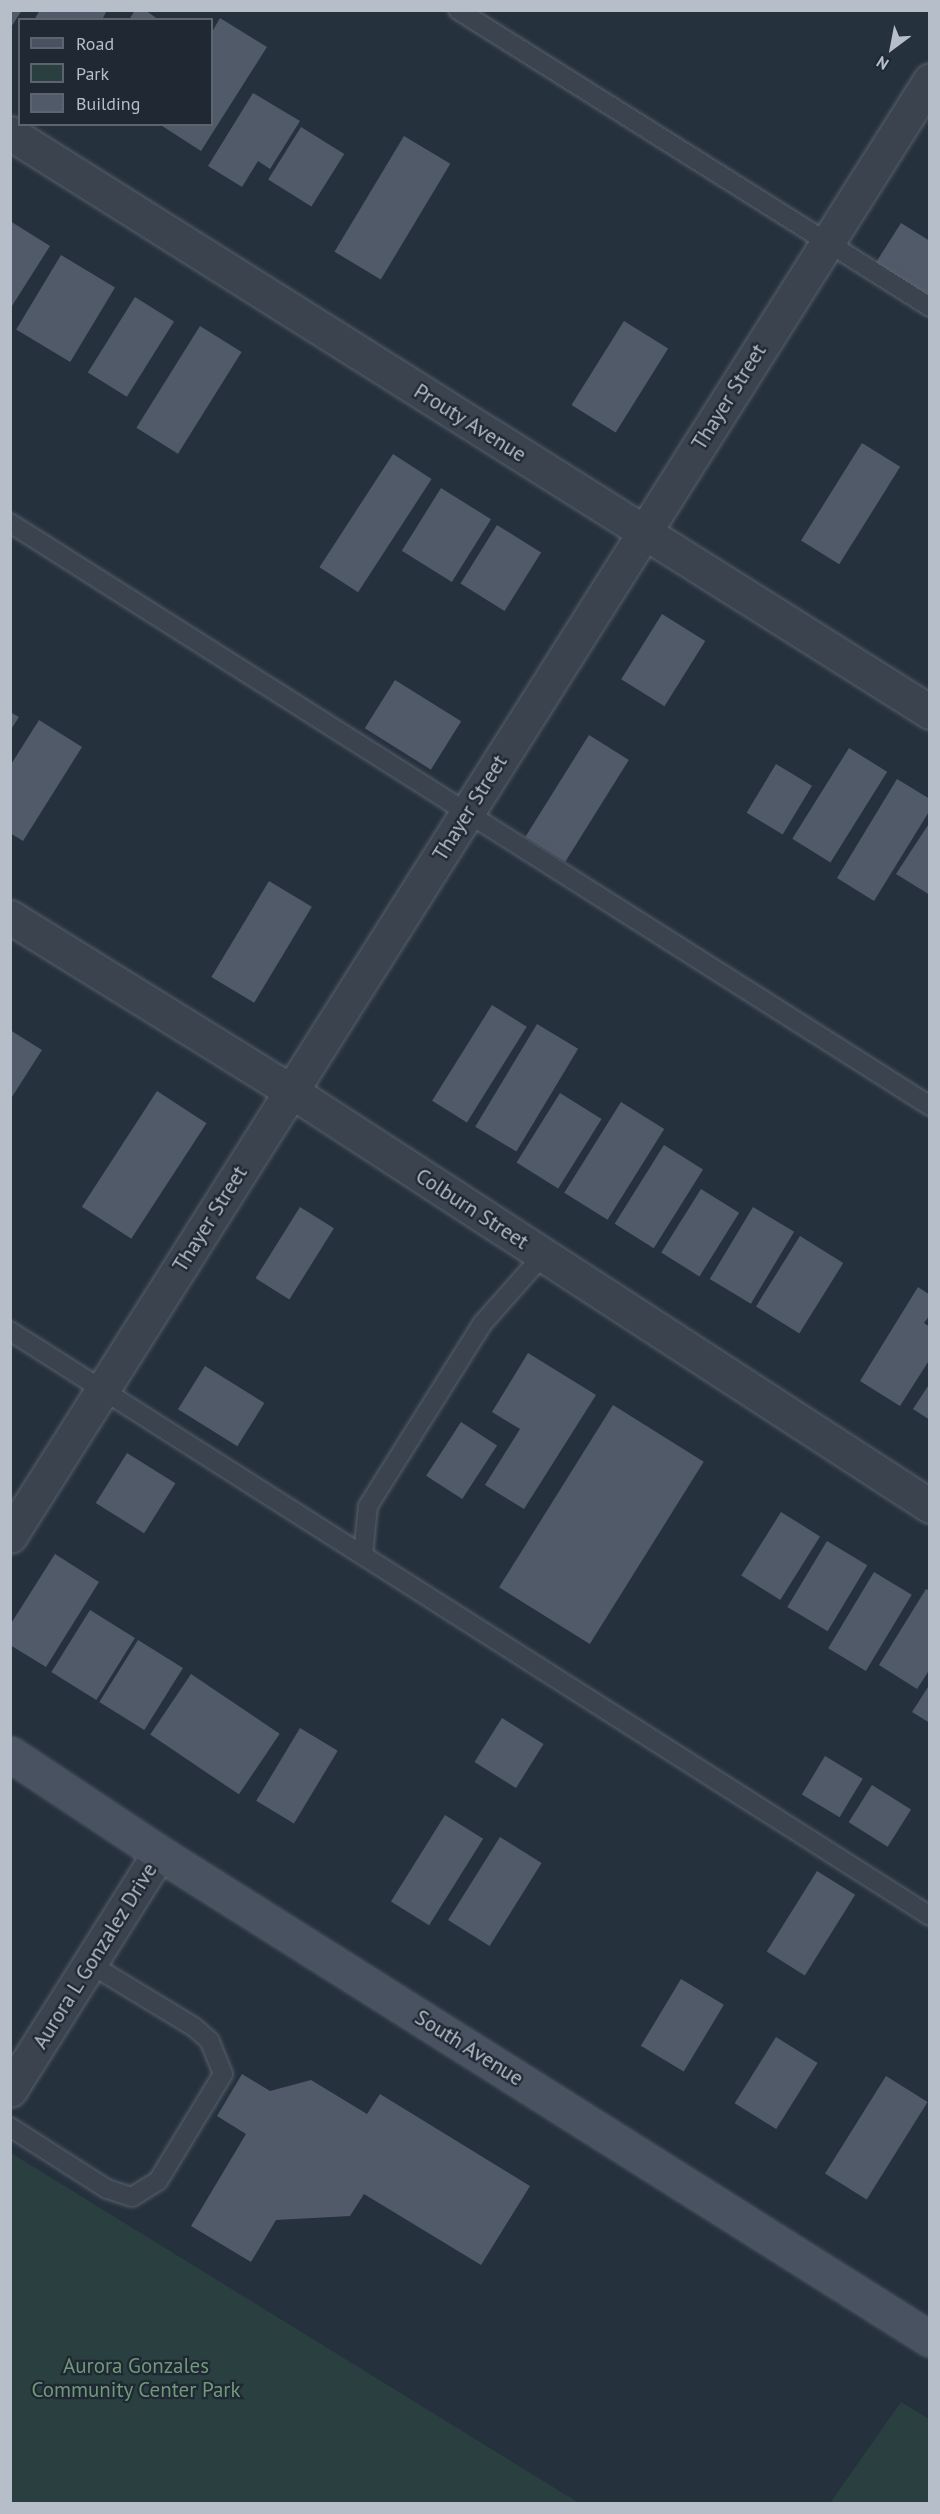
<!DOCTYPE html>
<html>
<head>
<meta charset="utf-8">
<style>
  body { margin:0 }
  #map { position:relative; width:940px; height:2514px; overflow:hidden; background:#26313e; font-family:"PT Sans",sans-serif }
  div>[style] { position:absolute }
  .green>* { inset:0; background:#293f40 }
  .building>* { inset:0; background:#505a69; transform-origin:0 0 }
  .roads { filter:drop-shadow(0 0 2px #58616c) drop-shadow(0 0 2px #58616c) }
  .lane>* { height:18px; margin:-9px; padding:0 9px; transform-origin:9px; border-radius:9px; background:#3a434e }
  .street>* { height:33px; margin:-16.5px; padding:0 16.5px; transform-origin:16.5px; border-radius:16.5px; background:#3a434e }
  .secondary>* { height:33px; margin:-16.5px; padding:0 16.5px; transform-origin:16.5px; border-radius:16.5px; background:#485261 }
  span { translate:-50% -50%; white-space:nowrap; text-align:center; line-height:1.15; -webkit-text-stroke:4.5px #1f2833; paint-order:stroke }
  .street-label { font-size:21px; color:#b6bec9 }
  .park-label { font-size:21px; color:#6f9978 }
  .frame { position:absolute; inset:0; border:12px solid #b6bec9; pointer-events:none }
  .legend { position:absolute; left:18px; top:18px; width:195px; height:108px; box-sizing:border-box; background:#1f2833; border:2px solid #5b646f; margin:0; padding:8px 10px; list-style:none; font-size:18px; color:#b6bec9 }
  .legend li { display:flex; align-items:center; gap:12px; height:30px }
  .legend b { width:30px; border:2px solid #5b646f }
  .north { position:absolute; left:862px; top:18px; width:60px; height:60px; -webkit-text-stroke:4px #1f2833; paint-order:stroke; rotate:212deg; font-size:16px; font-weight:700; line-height:24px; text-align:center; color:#b6bec9 }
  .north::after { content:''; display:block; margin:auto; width:21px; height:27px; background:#b6bec9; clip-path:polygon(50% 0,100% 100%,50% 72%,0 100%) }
</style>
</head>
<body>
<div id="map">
  <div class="green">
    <i style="clip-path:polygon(11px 2153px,579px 2503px,11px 2503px)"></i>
    <i style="clip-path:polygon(901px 2402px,929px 2419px,929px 2503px,830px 2503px)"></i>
  </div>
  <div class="building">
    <i style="clip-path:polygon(10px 10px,22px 10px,10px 29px)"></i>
    <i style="clip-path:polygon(40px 10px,107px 10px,102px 20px,34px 20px)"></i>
    <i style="clip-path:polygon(135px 10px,145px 10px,159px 20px,129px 20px)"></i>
    <i style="clip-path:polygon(220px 18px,267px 47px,201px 151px,159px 124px,212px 124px,212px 32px)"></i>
    <i style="clip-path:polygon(253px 93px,300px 121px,270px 169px,258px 161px,242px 187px,208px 166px)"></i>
    <i style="left:301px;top:127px;width:51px;height:62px;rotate:32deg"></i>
    <i style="left:404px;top:136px;width:54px;height:135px;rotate:31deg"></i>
    <i style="clip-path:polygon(10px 221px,50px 246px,10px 309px)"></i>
    <i style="clip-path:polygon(901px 223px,930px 241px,930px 298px,875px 264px)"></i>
    <i style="left:61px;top:255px;width:63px;height:87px;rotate:31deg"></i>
    <i style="left:135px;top:297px;width:46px;height:89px;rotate:32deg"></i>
    <i style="left:624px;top:321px;width:52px;height:99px;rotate:32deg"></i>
    <i style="left:200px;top:326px;width:49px;height:120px;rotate:32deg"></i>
    <i style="left:862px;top:443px;width:45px;height:115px;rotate:32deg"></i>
    <i style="left:393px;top:454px;width:46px;height:135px;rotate:33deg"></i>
    <i style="left:441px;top:488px;width:59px;height:74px;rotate:32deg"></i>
    <i style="left:497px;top:525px;width:52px;height:69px;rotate:32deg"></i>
    <i style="left:662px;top:614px;width:51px;height:77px;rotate:32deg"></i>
    <i style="left:395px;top:680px;width:78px;height:57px;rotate:32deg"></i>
    <i style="clip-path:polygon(10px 712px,19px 717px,10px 731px)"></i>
    <i style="clip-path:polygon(39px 720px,82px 747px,23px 841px,10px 833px,10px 766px)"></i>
    <i style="left:589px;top:735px;width:47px;height:120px;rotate:32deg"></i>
    <i style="left:849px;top:748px;width:45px;height:107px;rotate:32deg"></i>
    <i style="left:776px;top:764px;width:42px;height:57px;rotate:31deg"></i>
    <i style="clip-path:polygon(897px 779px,930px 799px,930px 810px,874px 901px,837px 878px)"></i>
    <i style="clip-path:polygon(930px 822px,930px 895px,896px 874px)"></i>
    <i style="left:269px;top:881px;width:50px;height:112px;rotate:31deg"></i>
    <i style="left:492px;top:1005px;width:41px;height:113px;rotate:32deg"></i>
    <i style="left:537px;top:1024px;width:48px;height:120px;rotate:31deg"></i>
    <i style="clip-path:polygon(10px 1030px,42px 1050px,10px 1100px)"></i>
    <i style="left:157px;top:1091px;width:59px;height:138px;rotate:33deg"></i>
    <i style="left:560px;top:1093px;width:49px;height:82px;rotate:32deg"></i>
    <i style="left:621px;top:1102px;width:51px;height:107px;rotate:32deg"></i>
    <i style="left:664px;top:1145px;width:46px;height:93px;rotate:32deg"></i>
    <i style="left:701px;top:1189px;width:45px;height:75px;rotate:32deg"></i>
    <i style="left:300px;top:1207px;width:40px;height:84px;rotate:32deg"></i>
    <i style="left:753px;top:1207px;width:48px;height:84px;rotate:31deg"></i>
    <i style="left:800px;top:1236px;width:51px;height:83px;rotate:32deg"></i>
    <i style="clip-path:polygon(918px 1287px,930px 1295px,930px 1315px,924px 1323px,930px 1327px,930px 1359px,900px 1406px,860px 1381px)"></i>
    <i style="clip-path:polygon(528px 1353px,596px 1395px,524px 1509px,485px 1485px,520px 1429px,492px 1412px)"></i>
    <i style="left:205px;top:1366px;width:70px;height:51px;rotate:32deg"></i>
    <i style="clip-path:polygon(930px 1383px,930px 1420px,913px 1409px)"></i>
    <i style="left:613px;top:1405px;width:107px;height:215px;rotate:32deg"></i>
    <i style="left:461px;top:1422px;width:43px;height:64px;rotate:33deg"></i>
    <i style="left:127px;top:1453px;width:57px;height:59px;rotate:32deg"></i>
    <i style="left:781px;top:1512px;width:46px;height:75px;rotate:32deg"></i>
    <i style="left:827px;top:1541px;width:47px;height:77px;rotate:31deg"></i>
    <i style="clip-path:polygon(55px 1554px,99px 1582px,46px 1667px,10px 1645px,10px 1625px)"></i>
    <i style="left:874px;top:1572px;width:44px;height:89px;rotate:31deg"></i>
    <i style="clip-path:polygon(926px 1589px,930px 1591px,930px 1669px,917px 1689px,879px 1665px)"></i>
    <i style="left:90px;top:1610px;width:53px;height:73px;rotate:32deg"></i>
    <i style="left:138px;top:1640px;width:53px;height:73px;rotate:32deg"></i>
    <i style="left:191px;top:1674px;width:107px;height:73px;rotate:34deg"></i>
    <i style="clip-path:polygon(930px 1684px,930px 1723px,912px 1712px)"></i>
    <i style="left:502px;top:1718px;width:49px;height:52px;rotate:32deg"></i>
    <i style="left:300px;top:1728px;width:44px;height:85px;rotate:31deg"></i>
    <i style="left:825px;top:1756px;width:44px;height:45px;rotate:31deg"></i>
    <i style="left:872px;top:1785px;width:46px;height:44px;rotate:32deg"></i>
    <i style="left:445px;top:1815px;width:45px;height:102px;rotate:32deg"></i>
    <i style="left:500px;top:1837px;width:49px;height:98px;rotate:32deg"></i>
    <i style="left:817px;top:1871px;width:45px;height:95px;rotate:32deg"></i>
    <i style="left:681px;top:1979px;width:50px;height:78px;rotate:31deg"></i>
    <i style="left:776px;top:2037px;width:49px;height:78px;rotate:32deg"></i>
    <i style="clip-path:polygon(242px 2074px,270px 2091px,311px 2080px,367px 2114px,380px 2094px,530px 2186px,481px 2265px,364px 2194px,350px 2216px,276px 2220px,251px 2262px,191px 2226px,246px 2134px,217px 2116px)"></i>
    <i style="left:886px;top:2076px;width:49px;height:115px;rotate:32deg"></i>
  </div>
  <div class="roads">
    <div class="lane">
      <i style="left:458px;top:10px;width:558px;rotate:32.18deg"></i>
      <i style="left:10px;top:523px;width:1089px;rotate:32.36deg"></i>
      <i style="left:10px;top:1331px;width:1090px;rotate:32.45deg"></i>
      <i style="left:363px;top:1555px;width:49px;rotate:-84.2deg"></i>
      <i style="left:368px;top:1506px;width:215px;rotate:-57.9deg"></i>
      <i style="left:482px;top:1324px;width:92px;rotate:-48.5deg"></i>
      <i style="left:10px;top:2127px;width:115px;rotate:32.6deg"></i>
      <i style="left:107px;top:2189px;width:26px;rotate:18deg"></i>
      <i style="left:132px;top:2197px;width:31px;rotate:-32deg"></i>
      <i style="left:158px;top:2181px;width:125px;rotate:-58.7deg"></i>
      <i style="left:223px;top:2074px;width:35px;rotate:-112deg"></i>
      <i style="left:210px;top:2041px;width:21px;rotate:-139deg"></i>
      <i style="left:194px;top:2027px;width:122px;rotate:-148.8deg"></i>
    </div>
    <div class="street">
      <i style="left:10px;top:133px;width:1087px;rotate:32.18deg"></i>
      <i style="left:10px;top:917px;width:331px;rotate:31.8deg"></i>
      <i style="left:291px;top:1091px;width:762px;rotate:33deg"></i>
      <i style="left:10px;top:1536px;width:1722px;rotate:-57.71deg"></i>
      <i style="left:10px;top:2090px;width:280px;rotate:-57.8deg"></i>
    </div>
    <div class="secondary">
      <i style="left:10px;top:1754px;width:179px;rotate:33.6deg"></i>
      <i style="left:159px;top:1853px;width:911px;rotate:32.23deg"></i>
    </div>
  </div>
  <div class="street-label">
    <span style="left:729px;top:397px;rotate:-58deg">Thayer Street</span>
    <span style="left:470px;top:423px;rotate:32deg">Prouty Avenue</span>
    <span style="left:470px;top:808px;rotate:-58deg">Thayer Street</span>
    <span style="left:472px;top:1209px;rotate:33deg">Colburn Street</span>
    <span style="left:210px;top:1219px;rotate:-58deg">Thayer Street</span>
    <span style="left:95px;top:1956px;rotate:-58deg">Aurora L Gonzalez Drive</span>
    <span style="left:469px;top:2048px;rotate:32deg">South Avenue</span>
  </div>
  <div class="park-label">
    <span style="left:136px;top:2378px">Aurora Gonzales<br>Community Center Park</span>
  </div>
  <div class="frame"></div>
  <ul class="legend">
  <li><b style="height:8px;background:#485261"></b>Road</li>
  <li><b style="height:16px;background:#293f40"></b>Park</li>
  <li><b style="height:16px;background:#505a69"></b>Building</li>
  </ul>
  <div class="north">N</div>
</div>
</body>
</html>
